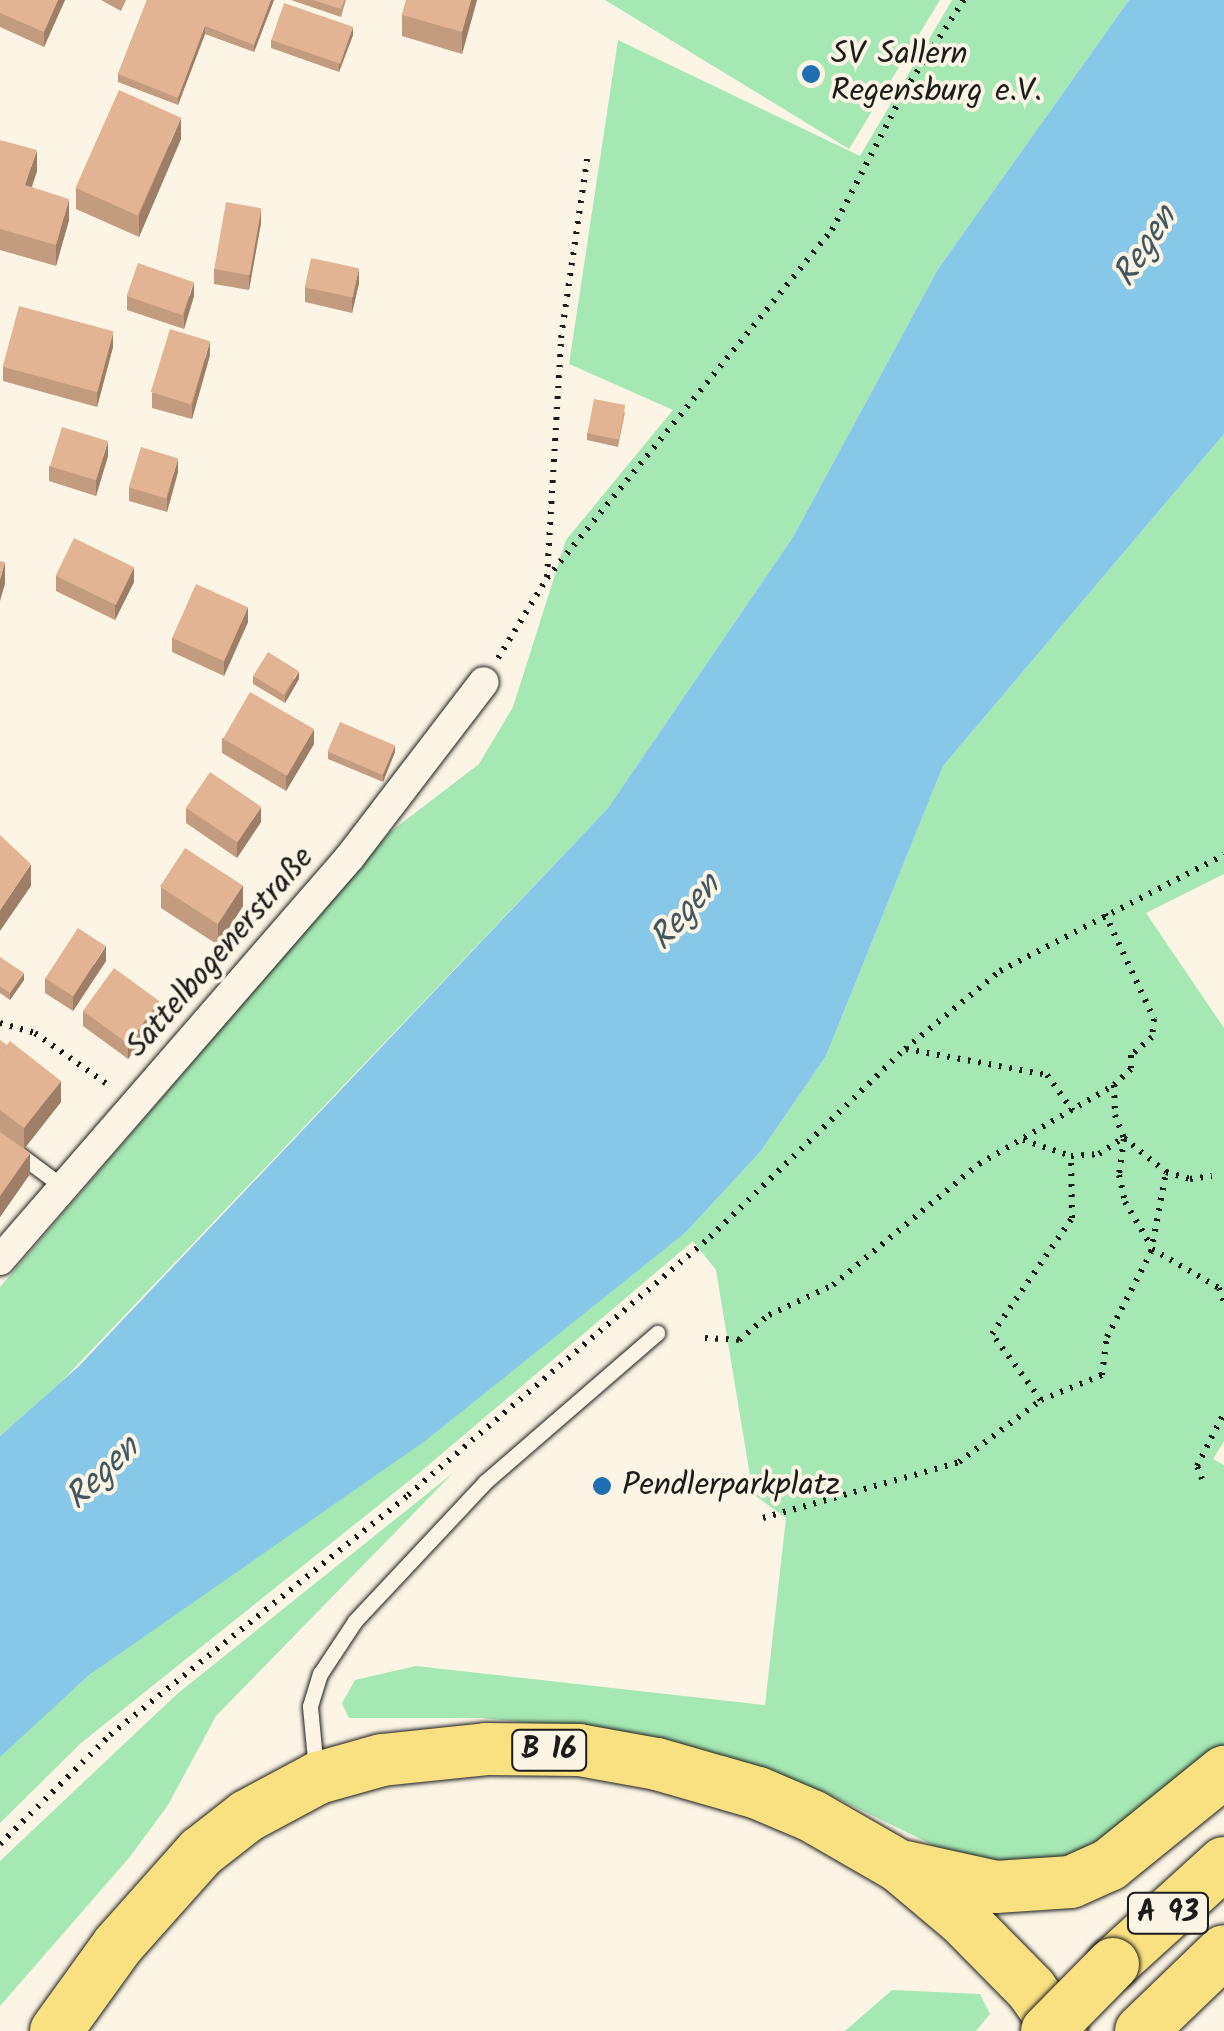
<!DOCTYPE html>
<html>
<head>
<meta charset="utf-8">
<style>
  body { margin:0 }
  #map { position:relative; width:1224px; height:2031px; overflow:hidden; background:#fcf5e5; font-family:Kalam,sans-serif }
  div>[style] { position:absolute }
  .green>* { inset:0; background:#a5e8b3 }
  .water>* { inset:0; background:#87c8e8 }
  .path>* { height:6px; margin-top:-3px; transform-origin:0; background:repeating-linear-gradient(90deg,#1c1c1c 0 2.5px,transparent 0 10.5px) }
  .roads { filter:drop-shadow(0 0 2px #1c1c1c) drop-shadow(0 0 2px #1c1c1c) }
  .lane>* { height:15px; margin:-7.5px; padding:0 7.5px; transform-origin:7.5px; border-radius:7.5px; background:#fcf5e5 }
  .street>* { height:30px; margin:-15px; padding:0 15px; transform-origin:15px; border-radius:15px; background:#fcf5e5 }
  .highway>* { height:52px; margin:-26px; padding:0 26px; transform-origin:26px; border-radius:26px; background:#f9e181 }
  .bridges { filter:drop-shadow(0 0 2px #1c1c1c) drop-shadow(0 0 2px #1c1c1c) }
  .highway-bridge>* { height:52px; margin:-26px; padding:0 26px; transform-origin:26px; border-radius:26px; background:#f9e181 }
  .wall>* { inset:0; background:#c39b7e }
  .shaded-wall>* { inset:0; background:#9f7e67 }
  .building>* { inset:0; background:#e3b493; transform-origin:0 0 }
  .dots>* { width:28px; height:28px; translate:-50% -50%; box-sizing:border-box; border:5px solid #fcf5e5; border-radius:50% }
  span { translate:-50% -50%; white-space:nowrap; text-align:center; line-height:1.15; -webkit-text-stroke:8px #fcf5e5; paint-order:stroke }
  .shield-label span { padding:2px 8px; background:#fcf5e5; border:2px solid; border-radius:8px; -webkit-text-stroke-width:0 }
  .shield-label { font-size:30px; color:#1c1c1c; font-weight:700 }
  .poi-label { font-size:32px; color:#1c1c1c }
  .left { translate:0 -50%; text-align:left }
  .street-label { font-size:32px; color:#1c1c1c }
  .water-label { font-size:35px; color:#415863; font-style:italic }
</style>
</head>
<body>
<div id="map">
  <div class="green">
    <i style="clip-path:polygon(605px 0,940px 0,849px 149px)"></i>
    <i style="clip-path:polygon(952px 0,1129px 0,938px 269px,793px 537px,608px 808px,61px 1382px,0 1436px,0 1287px,390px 832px,479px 764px,513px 707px,566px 540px,673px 410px,569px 364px,618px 40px,860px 156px)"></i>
    <i style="clip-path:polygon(1224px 434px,1224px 874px,1146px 913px,1224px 1028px,1224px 1441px,1213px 1459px,1224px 1465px,1224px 1755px,1093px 1857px,970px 1863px,824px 1792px,729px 1763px,554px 1726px,482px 1718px,349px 1718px,342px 1703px,355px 1680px,416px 1666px,765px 1705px,786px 1518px,753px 1494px,716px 1270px,693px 1241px,419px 1473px,81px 1743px,0 1823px,0 1755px,89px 1675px,686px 1232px,761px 1151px,826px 1056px,943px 766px)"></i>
    <i style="clip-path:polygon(453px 1473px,216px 1716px,168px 1805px,129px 1858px,0 2006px,0 1861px,177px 1694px)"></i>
    <i style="clip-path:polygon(892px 1990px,980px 1994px,990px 2014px,976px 2031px,845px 2031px)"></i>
  </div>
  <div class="water">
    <i style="clip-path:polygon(1129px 0,1224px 0,1224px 434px,943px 766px,826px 1056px,761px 1151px,686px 1232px,425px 1441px,89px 1675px,0 1757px,0 1436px,79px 1366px,608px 808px,793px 537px,938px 269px)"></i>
  </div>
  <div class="path">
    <i style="left:547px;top:577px;width:239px;rotate:-86.6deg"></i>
    <i style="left:561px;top:338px;width:181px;rotate:-81.7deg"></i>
    <i style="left:498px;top:658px;width:94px;rotate:-58.5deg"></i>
    <i style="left:547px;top:578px;width:450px;rotate:-50.7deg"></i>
    <i style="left:832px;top:230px;width:158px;rotate:-62.5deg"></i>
    <i style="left:905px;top:90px;width:108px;rotate:-56.8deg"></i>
    <i style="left:1105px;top:914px;width:116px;rotate:65deg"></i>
    <i style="left:1154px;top:1019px;width:18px;rotate:96deg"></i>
    <i style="left:1152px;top:1037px;width:28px;rotate:139deg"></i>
    <i style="left:1131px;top:1055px;width:14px;rotate:90deg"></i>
    <i style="left:1131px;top:1069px;width:23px;rotate:137deg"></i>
    <i style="left:1114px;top:1085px;width:30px;rotate:88deg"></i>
    <i style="left:1115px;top:1115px;width:25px;rotate:69deg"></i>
    <i style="left:1124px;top:1138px;width:54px;rotate:39deg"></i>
    <i style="left:1166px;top:1172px;width:25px;rotate:16deg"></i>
    <i style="left:1190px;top:1179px;width:22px;rotate:-8deg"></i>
    <i style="left:0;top:1023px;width:36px;rotate:16deg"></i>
    <i style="left:35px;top:1033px;width:93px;rotate:35.4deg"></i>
    <i style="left:906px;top:1049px;width:143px;rotate:10.4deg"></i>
    <i style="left:1047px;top:1075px;width:44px;rotate:54.2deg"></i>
    <i style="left:1124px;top:1139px;width:36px;rotate:98deg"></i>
    <i style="left:1119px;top:1175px;width:28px;rotate:77deg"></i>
    <i style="left:1125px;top:1202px;width:49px;rotate:59.2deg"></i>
    <i style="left:1023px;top:1140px;width:51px;rotate:18.4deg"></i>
    <i style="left:1071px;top:1156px;width:28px;rotate:-4deg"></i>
    <i style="left:1099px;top:1154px;width:29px;rotate:-34deg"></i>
    <i style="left:1152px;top:1249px;width:78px;rotate:30.2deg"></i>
    <i style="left:1219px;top:1288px;width:15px;rotate:70deg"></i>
    <i style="left:705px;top:1338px;width:34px;rotate:3deg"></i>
    <i style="left:739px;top:1340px;width:39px;rotate:-40deg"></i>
    <i style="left:769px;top:1315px;width:71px;rotate:-25.1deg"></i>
    <i style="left:833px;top:1285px;width:190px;rotate:-39.7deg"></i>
    <i style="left:979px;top:1164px;width:156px;rotate:-30.3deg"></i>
    <i style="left:1041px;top:1400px;width:82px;rotate:-126.6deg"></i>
    <i style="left:992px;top:1334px;width:141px;rotate:-55.4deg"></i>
    <i style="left:1072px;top:1218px;width:62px;rotate:-90.9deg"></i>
    <i style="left:1202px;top:1479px;width:14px;rotate:-111deg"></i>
    <i style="left:1197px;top:1466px;width:59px;rotate:-63deg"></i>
    <i style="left:763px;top:1518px;width:204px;rotate:-15.9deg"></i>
    <i style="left:959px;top:1462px;width:103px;rotate:-37.1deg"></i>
    <i style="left:1041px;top:1400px;width:66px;rotate:-22.3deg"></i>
    <i style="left:1102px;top:1375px;width:38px;rotate:-83deg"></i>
    <i style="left:1107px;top:1337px;width:96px;rotate:-62.6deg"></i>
    <i style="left:1151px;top:1252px;width:81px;rotate:-79.4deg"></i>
    <i style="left:0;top:1844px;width:155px;rotate:-44.7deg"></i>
    <i style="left:110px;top:1735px;width:383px;rotate:-38.8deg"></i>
    <i style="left:408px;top:1495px;width:397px;rotate:-40.5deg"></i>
    <i style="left:710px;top:1237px;width:271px;rotate:-44deg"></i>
    <i style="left:905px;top:1049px;width:123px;rotate:-39.4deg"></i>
    <i style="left:1000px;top:971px;width:252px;rotate:-27.4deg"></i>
  </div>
  <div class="roads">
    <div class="lane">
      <i style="left:0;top:1140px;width:77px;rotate:36.6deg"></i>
      <i style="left:316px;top:1770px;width:64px;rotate:-95.4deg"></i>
      <i style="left:310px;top:1706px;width:34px;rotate:-73deg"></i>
      <i style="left:320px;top:1674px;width:64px;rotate:-56.6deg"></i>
      <i style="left:355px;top:1621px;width:190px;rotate:-46.9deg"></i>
      <i style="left:485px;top:1482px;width:228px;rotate:-40.9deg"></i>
    </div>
    <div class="street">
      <i style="left:0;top:1260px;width:534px;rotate:-49.03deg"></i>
      <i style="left:350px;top:857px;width:220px;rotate:-52.6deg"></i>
    </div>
    <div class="highway">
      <i style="left:905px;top:1867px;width:93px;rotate:12.4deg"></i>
      <i style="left:996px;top:1887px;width:75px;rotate:-3.8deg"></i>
      <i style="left:1071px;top:1882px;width:42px;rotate:-24.1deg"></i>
      <i style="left:1109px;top:1865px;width:148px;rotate:-39deg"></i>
      <i style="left:1113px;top:1964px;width:150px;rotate:-42.3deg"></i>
      <i style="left:56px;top:2031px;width:106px;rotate:-54.2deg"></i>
      <i style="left:118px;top:1945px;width:125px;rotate:-48.3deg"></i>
      <i style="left:201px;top:1852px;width:58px;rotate:-38deg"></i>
      <i style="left:247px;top:1816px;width:81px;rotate:-28.2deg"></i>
      <i style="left:318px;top:1778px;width:66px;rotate:-15.7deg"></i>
      <i style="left:382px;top:1760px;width:105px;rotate:-6deg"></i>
      <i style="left:486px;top:1749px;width:93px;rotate:0.6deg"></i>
      <i style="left:579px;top:1750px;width:79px;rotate:10.2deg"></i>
      <i style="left:657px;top:1764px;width:105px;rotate:16deg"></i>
      <i style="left:758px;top:1793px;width:59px;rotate:23.1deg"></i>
      <i style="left:812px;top:1816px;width:100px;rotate:29.9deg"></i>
      <i style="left:899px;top:1866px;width:82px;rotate:40.1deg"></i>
      <i style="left:962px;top:1919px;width:98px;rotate:45.4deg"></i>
      <i style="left:1031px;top:1989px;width:52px;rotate:54.5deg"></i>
      <i style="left:1141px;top:2031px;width:115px;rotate:-43.9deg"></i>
    </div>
  </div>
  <div class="bridges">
    <div class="highway-bridge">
      <i style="left:1047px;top:2031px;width:94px;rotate:-45.4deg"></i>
    </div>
  </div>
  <div class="wall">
    <i style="clip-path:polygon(0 0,65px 0,44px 47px,0 27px)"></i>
    <i style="clip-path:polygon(101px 0,126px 0,121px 11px)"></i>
    <i style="clip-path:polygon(147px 0,274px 0,254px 52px,205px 34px,178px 105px,118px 82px,118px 74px)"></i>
    <i style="clip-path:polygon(291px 0,346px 0,341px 17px)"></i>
    <i style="clip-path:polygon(406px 0,477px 0,462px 54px,402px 36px,402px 15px)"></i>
    <i style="clip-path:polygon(353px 35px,339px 72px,271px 48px,271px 40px)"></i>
    <i style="clip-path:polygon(181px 139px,139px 237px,76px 209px,76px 188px)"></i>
    <i style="clip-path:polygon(0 140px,37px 171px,32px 187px,69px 220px,56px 266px,0 250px)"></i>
    <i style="clip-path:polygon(261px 223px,249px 290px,214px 284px,214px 269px)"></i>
    <i style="clip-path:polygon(359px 283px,352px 313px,305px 302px,305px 287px)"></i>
    <i style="clip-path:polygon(127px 296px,194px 296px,184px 329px,127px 310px)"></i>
    <i style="clip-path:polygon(113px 347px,97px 407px,3px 381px,3px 367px)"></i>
    <i style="clip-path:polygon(210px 355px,192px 419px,152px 408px,152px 393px)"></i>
    <i style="clip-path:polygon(625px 412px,618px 447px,587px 440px,587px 433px)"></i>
    <i style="clip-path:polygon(108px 456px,96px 496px,49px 481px,49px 466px)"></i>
    <i style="clip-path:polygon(178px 472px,167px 512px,129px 501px,129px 487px)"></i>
    <i style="clip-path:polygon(56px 576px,134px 582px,115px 620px,56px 591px)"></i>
    <i style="clip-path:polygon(248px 622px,224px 676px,172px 652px,172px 638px)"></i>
    <i style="clip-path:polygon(253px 676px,299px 679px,285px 703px,253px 684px)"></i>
    <i style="clip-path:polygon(222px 738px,314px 744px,286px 791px,222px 753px)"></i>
    <i style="clip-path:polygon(328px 752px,395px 752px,383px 782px,328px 759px)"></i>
    <i style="clip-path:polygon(186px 808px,261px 822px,237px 858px,186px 823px)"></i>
    <i style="clip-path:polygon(161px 887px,243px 906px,218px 945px,161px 908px)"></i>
    <i style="clip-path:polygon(0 957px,24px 980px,10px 1000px,0 993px)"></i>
    <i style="clip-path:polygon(106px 961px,73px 1011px,45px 993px,45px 978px)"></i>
    <i style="clip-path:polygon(83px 1011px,159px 1016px,128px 1059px,83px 1026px)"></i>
    <i style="clip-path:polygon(0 1040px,61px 1102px,24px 1149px,30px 1174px,0 1217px)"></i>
  </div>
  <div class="shaded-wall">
    <i style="clip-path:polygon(58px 0,65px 0,44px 47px,44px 32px)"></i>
    <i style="clip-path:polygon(271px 0,274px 0,254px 52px,254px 45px)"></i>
    <i style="clip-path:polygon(471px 0,477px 0,462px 54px,462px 32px)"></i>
    <i style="clip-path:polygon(205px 26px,205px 34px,178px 105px,178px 98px)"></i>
    <i style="clip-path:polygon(353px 27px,353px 35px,339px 72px,339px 65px)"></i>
    <i style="clip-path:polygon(181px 118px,181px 139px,139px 237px,139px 215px)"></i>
    <i style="clip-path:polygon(37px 150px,37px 171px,25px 206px,25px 185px)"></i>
    <i style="clip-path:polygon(69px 199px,69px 220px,56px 266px,56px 245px)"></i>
    <i style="clip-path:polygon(261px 208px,261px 223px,249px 290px,249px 275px)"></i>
    <i style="clip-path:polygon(359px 268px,359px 283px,352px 313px,352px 298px)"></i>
    <i style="clip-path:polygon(194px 282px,194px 296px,184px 329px,184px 314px)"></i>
    <i style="clip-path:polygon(113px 332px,113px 347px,97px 407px,97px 392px)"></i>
    <i style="clip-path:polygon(210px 341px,210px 355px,192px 419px,192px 405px)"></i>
    <i style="clip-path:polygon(108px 441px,108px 456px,96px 496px,96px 481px)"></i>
    <i style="clip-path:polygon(178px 458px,178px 472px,167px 512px,167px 498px)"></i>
    <i style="clip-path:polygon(5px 562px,5px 584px,0 601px,0 579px)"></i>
    <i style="clip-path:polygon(134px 567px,134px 582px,115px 620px,115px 605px)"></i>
    <i style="clip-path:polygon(248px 607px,248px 622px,224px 676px,224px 661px)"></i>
    <i style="clip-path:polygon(299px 671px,299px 679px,285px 703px,285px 696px)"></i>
    <i style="clip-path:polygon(314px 729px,314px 744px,286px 791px,286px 776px)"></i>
    <i style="clip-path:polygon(395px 745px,395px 752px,383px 782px,383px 774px)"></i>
    <i style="clip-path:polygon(261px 807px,261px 822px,237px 858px,237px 843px)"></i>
    <i style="clip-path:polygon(31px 864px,31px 886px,0 931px,0 910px)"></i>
    <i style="clip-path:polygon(243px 885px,243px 906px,218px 945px,218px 923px)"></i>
    <i style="clip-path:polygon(106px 946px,106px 961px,73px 1011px,73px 997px)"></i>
    <i style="clip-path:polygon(24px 973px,24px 980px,10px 1000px,10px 993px)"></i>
    <i style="clip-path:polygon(159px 1001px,159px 1016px,128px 1059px,128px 1044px)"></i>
    <i style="clip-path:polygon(61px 1081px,61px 1102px,24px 1149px,24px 1128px)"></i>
    <i style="clip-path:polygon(30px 1153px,30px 1174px,0 1217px,0 1196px)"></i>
  </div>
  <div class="building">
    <i style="clip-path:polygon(0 0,58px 0,44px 32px,0 13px)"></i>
    <i style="clip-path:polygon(147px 0,271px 0,254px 45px,205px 26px,178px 98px,118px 74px)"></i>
    <i style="clip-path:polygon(313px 0,344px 0,341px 9px)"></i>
    <i style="clip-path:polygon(406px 0,471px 0,462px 32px,402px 15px)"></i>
    <i style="left:284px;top:3px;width:73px;height:39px;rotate:19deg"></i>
    <i style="left:119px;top:90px;width:68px;height:107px;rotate:24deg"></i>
    <i style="clip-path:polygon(0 140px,37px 150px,25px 185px,69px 199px,56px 245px,0 229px)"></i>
    <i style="left:226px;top:202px;width:36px;height:68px;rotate:10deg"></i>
    <i style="left:311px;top:258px;width:49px;height:30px;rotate:12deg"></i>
    <i style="left:138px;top:263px;width:59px;height:35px;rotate:19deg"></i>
    <i style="left:19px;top:306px;width:98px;height:63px;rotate:15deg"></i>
    <i style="left:170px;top:329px;width:42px;height:66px;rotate:17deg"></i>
    <i style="left:594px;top:399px;width:32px;height:35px;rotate:11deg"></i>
    <i style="left:62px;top:427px;width:48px;height:41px;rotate:17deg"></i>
    <i style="left:141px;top:447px;width:39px;height:42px;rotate:17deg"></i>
    <i style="left:74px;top:538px;width:67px;height:42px;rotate:26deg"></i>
    <i style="clip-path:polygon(0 561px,5px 562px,0 579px)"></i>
    <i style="left:196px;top:584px;width:57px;height:59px;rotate:24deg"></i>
    <i style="left:268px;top:652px;width:36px;height:28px;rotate:32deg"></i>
    <i style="left:250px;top:692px;width:74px;height:54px;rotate:30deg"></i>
    <i style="left:340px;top:722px;width:60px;height:32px;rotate:23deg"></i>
    <i style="left:210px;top:772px;width:62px;height:43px;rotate:34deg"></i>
    <i style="clip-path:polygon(0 835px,31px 864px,0 910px)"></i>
    <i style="left:185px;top:848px;width:69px;height:46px;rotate:33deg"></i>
    <i style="left:78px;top:928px;width:33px;height:60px;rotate:33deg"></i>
    <i style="clip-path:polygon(0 957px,24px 973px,10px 993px,0 986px)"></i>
    <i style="left:114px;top:968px;width:56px;height:53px;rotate:36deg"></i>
    <i style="clip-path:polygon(0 1040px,7px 1045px,0 1054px)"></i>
    <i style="clip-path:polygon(10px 1041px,61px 1081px,24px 1128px,0 1110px,0 1054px)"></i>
    <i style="clip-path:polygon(0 1132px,30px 1153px,0 1196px)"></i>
  </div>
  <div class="dots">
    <i style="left:811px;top:74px;background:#1f6fb2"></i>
    <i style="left:602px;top:1486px;background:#1f6fb2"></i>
  </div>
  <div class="shield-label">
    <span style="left:549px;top:1750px">B 16</span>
    <span style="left:1168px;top:1913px">A 93</span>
  </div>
  <div class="poi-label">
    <span class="left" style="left:831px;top:74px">SV Sallern<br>Regensburg e.V.</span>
    <span class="left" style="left:622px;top:1486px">Pendlerparkplatz</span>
  </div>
  <div class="street-label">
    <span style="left:221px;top:953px;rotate:-49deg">Sattelbogenerstraße</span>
  </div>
  <div class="water-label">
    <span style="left:1146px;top:247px;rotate:-57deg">Regen</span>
    <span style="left:686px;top:913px;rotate:-49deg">Regen</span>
    <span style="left:103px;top:1474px;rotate:-44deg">Regen</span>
  </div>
</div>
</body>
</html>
